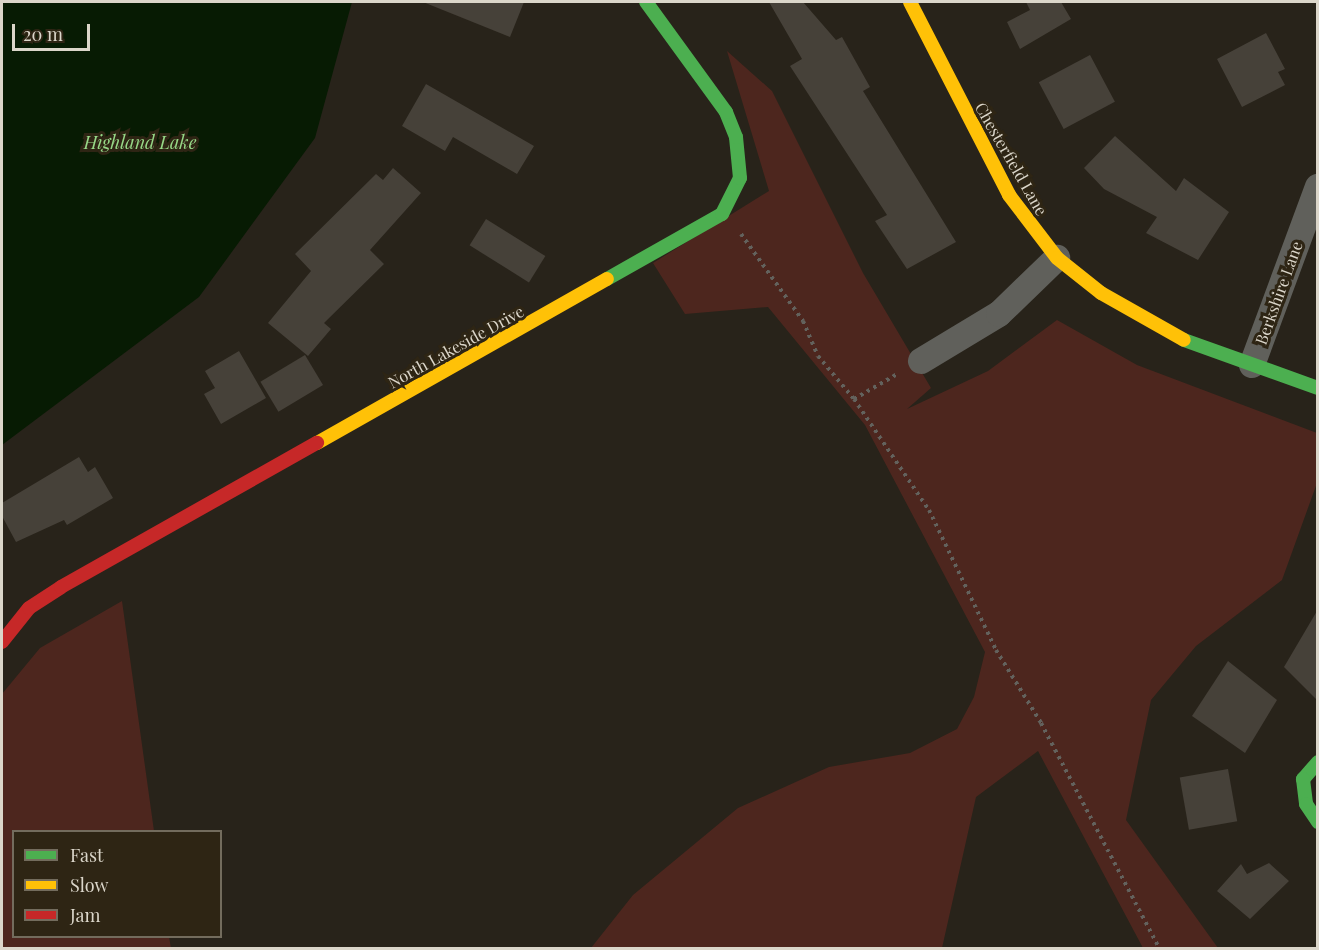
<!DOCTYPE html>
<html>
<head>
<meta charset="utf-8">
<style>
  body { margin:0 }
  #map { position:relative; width:1319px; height:950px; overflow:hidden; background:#28231a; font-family:"Playfair Display",serif }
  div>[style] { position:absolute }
  .green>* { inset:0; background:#4d261e }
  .water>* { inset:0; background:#071b03 }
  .building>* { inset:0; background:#464139; transform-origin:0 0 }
  .path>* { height:4px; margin-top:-2px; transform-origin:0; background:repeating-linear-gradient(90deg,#63625d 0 3px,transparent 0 7.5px) }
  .street>* { height:26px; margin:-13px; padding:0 13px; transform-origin:13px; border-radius:13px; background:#60605b }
  .fast>* { height:14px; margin:-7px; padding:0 7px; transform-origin:7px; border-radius:7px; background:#4caf50 }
  .slow>* { height:14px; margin:-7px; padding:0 7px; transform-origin:7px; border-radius:7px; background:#ffc107 }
  .jam>* { height:14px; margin:-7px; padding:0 7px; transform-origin:7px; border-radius:7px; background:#c62828 }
  span { translate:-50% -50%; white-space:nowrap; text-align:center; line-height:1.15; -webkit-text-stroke:6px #2e2514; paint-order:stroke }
  .street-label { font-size:16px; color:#dbd6ca }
  .water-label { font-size:18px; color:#97d887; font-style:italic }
  .frame { position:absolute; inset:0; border:3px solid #dbd6ca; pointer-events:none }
  .legend { position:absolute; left:12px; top:830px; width:210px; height:108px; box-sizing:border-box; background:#2e2514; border:2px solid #736c5d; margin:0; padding:8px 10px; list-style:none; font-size:18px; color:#dbd6ca }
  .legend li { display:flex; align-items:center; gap:12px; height:30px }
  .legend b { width:30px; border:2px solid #736c5d }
  .scale { position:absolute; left:12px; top:24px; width:78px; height:27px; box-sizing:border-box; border:3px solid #dbd6ca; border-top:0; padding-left:8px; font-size:18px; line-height:21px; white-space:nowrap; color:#dbd6ca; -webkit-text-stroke:4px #2e2514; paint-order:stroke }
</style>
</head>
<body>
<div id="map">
  <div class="green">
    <i style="clip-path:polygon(727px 51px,772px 91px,863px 273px,931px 388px,907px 409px,988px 371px,1057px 320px,1137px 365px,1317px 433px,1317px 483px,1282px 580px,1196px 646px,1151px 700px,1126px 820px,1218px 948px,1143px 948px,1038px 751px,976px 797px,942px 948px,591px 948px,633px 895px,738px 808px,829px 767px,910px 753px,957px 729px,974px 697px,985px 652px,865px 425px,768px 307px,685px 314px,653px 263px,769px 191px)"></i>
    <i style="clip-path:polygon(122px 601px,154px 831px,14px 832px,14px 936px,169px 937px,171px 948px,2px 948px,2px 694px,40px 648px)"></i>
  </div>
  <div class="water">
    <i style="clip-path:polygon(2px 2px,352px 2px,315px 138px,199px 297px,2px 445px)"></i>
  </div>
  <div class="building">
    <i style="clip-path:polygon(423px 2px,524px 2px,510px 37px)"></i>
    <i style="clip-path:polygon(769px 2px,803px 2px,836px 40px,842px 37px,870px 87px,863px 91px,956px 242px,907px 269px,875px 221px,887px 215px,790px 66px,802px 59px)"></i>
    <i style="clip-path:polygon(1026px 2px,1061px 2px,1071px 19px,1020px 49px,1007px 22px,1030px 10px)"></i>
    <i style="clip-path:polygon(1266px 33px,1285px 69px,1278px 72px,1285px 85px,1242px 107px,1217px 59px)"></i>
    <i style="left:1090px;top:55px;width:53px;height:58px;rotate:62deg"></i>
    <i style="clip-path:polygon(426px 84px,534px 146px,517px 174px,453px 137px,445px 151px,402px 126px)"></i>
    <i style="clip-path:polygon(1115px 136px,1176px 191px,1184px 178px,1229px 212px,1198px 260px,1146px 233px,1157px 217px,1104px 189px,1084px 168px)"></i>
    <i style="clip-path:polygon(393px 168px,421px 193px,370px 250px,384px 264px,324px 323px,331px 329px,308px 356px,268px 323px,311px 271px,295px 254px,376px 174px,383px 180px)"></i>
    <i style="left:486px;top:219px;width:70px;height:31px;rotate:32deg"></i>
    <i style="clip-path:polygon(239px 351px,266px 398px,221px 424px,204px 394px,215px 388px,205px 371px)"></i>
    <i style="left:305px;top:355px;width:35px;height:52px;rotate:59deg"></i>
    <i style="clip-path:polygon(79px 457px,88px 472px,95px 467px,113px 498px,67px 525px,64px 520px,16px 542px,2px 516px,2px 503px)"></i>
    <i style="clip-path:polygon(1317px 611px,1317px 700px,1284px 667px)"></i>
    <i style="clip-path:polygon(1228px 661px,1277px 700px,1245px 753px,1192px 716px)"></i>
    <i style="left:1228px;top:769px;width:53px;height:49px;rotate:80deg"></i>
    <i style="clip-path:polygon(1269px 863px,1289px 881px,1250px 919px,1217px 891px,1241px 864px,1247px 874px)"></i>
  </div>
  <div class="path">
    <i style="left:741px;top:234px;width:107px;rotate:54.5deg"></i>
    <i style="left:803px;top:321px;width:38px;rotate:67deg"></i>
    <i style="left:818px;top:356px;width:56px;rotate:50.1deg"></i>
    <i style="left:854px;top:399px;width:52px;rotate:-30deg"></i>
    <i style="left:854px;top:399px;width:134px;rotate:56deg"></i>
    <i style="left:929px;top:510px;width:155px;rotate:64.4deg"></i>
    <i style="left:996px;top:650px;width:86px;rotate:58.3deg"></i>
    <i style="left:1041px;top:723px;width:254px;rotate:62.3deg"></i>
  </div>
  <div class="street">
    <i style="left:921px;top:361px;width:91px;rotate:-31.1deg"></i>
    <i style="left:999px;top:314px;width:81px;rotate:-44deg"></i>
    <i style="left:1252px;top:365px;width:190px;rotate:-69.7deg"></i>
  </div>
  <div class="fast">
    <i style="left:607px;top:279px;width:132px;rotate:-29.5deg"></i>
    <i style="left:722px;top:214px;width:40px;rotate:-63.4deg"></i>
    <i style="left:740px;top:178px;width:41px;rotate:-95.6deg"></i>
    <i style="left:736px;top:137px;width:27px;rotate:-112deg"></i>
    <i style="left:726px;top:112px;width:136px;rotate:-126deg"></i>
    <i style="left:1184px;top:340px;width:142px;rotate:19.7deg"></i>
    <i style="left:1318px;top:762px;width:23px;rotate:131deg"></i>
    <i style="left:1303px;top:779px;width:25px;rotate:83deg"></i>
    <i style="left:1306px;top:804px;width:22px;rotate:56deg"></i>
  </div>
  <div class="slow">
    <i style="left:910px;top:2px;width:217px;rotate:62.8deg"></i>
    <i style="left:1009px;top:195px;width:79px;rotate:52.7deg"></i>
    <i style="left:1057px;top:258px;width:56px;rotate:38.5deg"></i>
    <i style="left:1101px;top:293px;width:95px;rotate:29.5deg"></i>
    <i style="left:317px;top:443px;width:333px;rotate:-29.5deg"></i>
  </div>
  <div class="jam">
    <i style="left:2px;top:642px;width:43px;rotate:-51.5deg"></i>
    <i style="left:29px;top:608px;width:38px;rotate:-33deg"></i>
    <i style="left:61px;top:587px;width:294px;rotate:-29.4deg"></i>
  </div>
  <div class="street-label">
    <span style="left:1011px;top:159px;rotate:60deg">Chesterfield Lane</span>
    <span style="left:1279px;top:293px;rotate:-70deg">Berkshire Lane</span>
    <span style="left:456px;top:347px;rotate:-29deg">North Lakeside Drive</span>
  </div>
  <div class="water-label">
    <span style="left:140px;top:142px">Highland Lake</span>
  </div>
  <div class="frame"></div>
  <ul class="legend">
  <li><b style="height:8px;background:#4caf50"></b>Fast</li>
  <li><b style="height:8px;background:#ffc107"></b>Slow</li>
  <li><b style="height:8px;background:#c62828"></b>Jam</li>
  </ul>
  <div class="scale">20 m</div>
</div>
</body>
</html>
